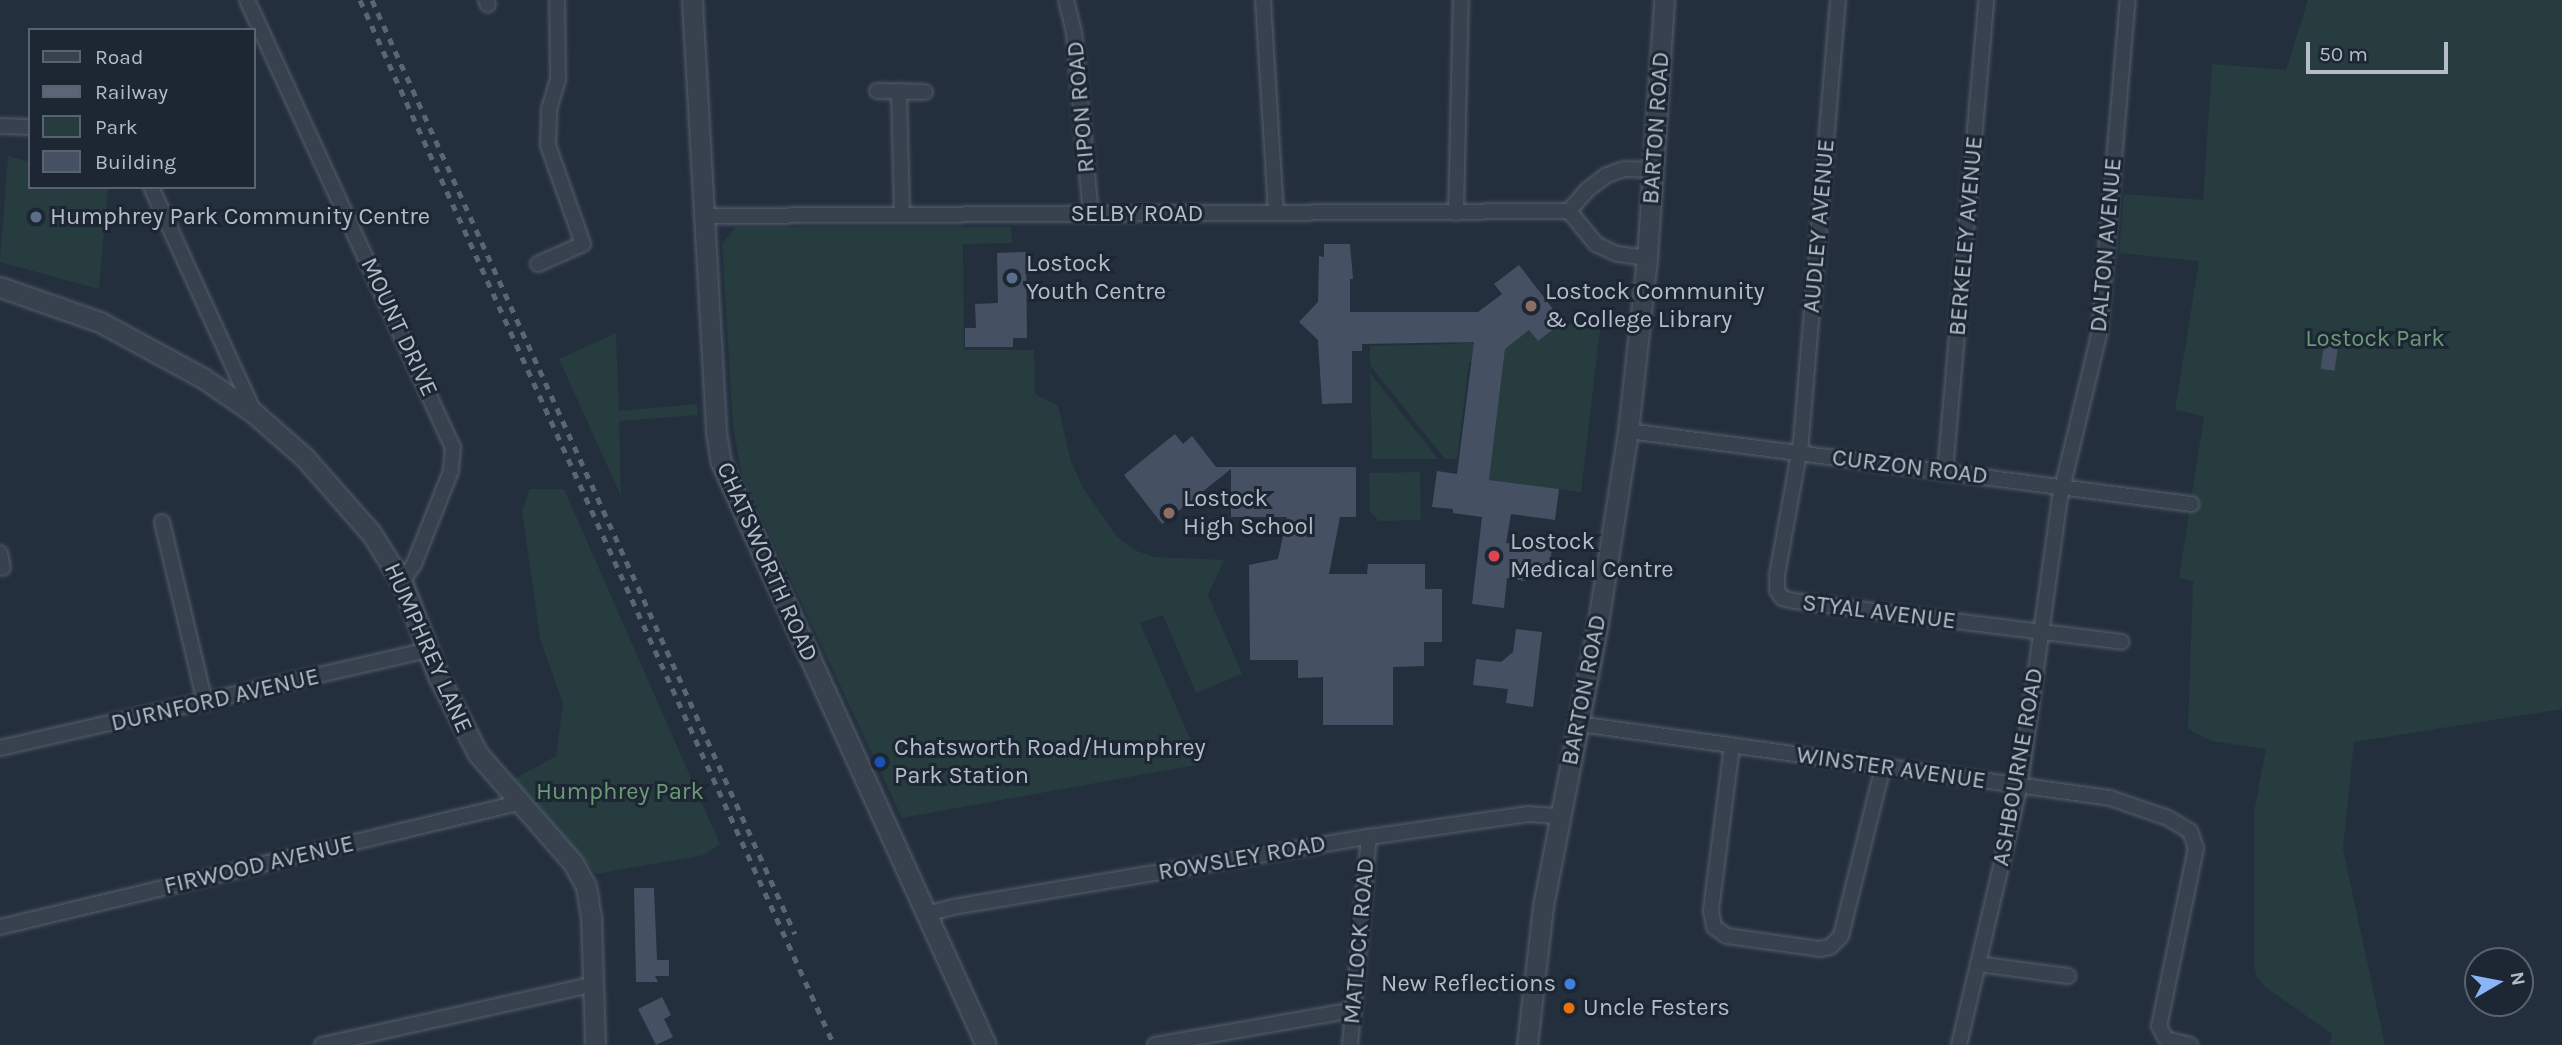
<!DOCTYPE html>
<html>
<head>
<meta charset="utf-8">
<style>
  body { margin:0 }
  #map { position:relative; width:2562px; height:1045px; overflow:hidden; background:#242f3e; font-family:Karla,sans-serif }
  div>[style] { position:absolute }
  .green>* { inset:0; background:#263c3f }
  .building>* { inset:0; background:#455162; transform-origin:0 0 }
  .roads { filter:drop-shadow(0 0 2px #565f6c) drop-shadow(0 0 2px #565f6c) }
  .minor>* { height:14px; margin:-7px; padding:0 7px; transform-origin:7px; border-radius:7px; background:#38414e }
  .tertiary>* { height:19px; margin:-9.5px; padding:0 9.5px; transform-origin:9.5px; border-radius:9.5px; background:#38414e }
  .rail>* { height:5px; margin-top:-2.5px; transform-origin:0; background:repeating-linear-gradient(90deg,#5a6575 0 7px,transparent 0 14px) }
  .dots>* { width:19px; height:19px; translate:-50% -50%; box-sizing:border-box; border:4px solid #1d2633; border-radius:50% }
  span { translate:-50% -50%; white-space:nowrap; text-align:center; line-height:1.15; -webkit-text-stroke:6px #1d2633; paint-order:stroke }
  .street-label { font-size:24px; color:#b4bcc9 }
  .poi-label { font-size:24px; color:#b4bcc9 }
  .left { translate:0 -50%; text-align:left }
  .right { translate:-100% -50%; text-align:right }
  .park-label { font-size:24px; color:#6b9a76 }
  .legend { position:absolute; left:28px; top:28px; width:228px; height:161px; box-sizing:border-box; background:#1d2633; border:2px solid #59626f; margin:0; padding:9px 12px; list-style:none; font-size:21px; color:#b4bcc9 }
  .legend li { display:flex; align-items:center; gap:14px; height:35px }
  .legend b { width:35px; border:2px solid #59626f }
  .north { position:absolute; left:2464px; top:947px; width:70px; height:70px; box-sizing:border-box; background:#1d2633; border:2px solid #59626f; border-radius:50%; rotate:80deg; font-size:19px; font-weight:700; line-height:28px; text-align:center; color:#b4bcc9 }
  .north::after { content:''; display:block; margin:auto; width:24px; height:32px; background:#8ab4f8; clip-path:polygon(50% 0,100% 100%,50% 72%,0 100%) }
  .scale { position:absolute; left:2306px; top:42px; width:142px; height:32px; box-sizing:border-box; border:4px solid #b4bcc9; border-top:0; padding-left:9px; font-size:21px; line-height:24px; white-space:nowrap; color:#b4bcc9; -webkit-text-stroke:5px #1d2633; paint-order:stroke }
</style>
</head>
<body>
<div id="map">
  <div class="green">
    <i style="clip-path:polygon(2308px 0,2562px 0,2562px 709px,2354px 742px,2343px 849px,2385px 1045px,2330px 1045px,2332px 1034px,2264px 986px,2257px 977px,2254px 966px,2254px 812px,2266px 749px,2212px 741px,2188px 729px,2193px 581px,2179px 578px,2204px 416px,2175px 410px,2199px 261px,2119px 253px,2124px 194px,2203px 200px,2212px 64px,2286px 70px)"></i>
    <i style="clip-path:polygon(8px 156px,30px 162px,30px 187px,108px 187px,99px 289px,0 262px)"></i>
    <i style="clip-path:polygon(736px 227px,1011px 227px,1012px 243px,963px 244px,964px 350px,1034px 350px,1035px 394px,1058px 406px,1071px 461px,1083px 488px,1117px 537px,1137px 551px,1155px 557px,1224px 560px,1208px 595px,1242px 674px,1196px 693px,1163px 615px,1140px 623px,1201px 764px,902px 818px,742px 475px,733px 428px,722px 244px)"></i>
    <i style="clip-path:polygon(1563px 322px,1600px 330px,1581px 492px,1489px 480px,1505px 349px,1529px 330px,1538px 341px)"></i>
    <i style="clip-path:polygon(616px 333px,619px 411px,697px 404px,698px 415px,619px 421px,621px 496px,559px 359px)"></i>
    <i style="clip-path:polygon(1457px 335px,1467px 335px,1482px 354px,1481px 363px,1469px 362px,1457px 459px,1445px 459px,1370px 365px,1370px 346px,1457px 344px)"></i>
    <i style="clip-path:polygon(1370px 373px,1438px 459px,1372px 459px)"></i>
    <i style="clip-path:polygon(1420px 472px,1421px 520px,1379px 521px,1370px 512px,1369px 473px)"></i>
    <i style="clip-path:polygon(530px 489px,564px 489px,720px 844px,704px 855px,596px 874px,514px 779px,556px 756px,563px 703px,540px 639px,522px 510px)"></i>
  </div>
  <div class="building">
    <i style="clip-path:polygon(1324px 244px,1350px 244px,1353px 279px,1350px 279px,1350px 312px,1478px 312px,1502px 294px,1494px 284px,1519px 265px,1563px 322px,1538px 341px,1529px 330px,1505px 349px,1489px 480px,1559px 489px,1555px 520px,1511px 514px,1506px 543px,1552px 549px,1548px 576px,1526px 573px,1525px 581px,1507px 578px,1504px 608px,1472px 604px,1482px 517px,1453px 513px,1453px 509px,1432px 507px,1437px 471px,1457px 474px,1474px 342px,1362px 344px,1362px 351px,1352px 351px,1352px 403px,1322px 404px,1318px 340px,1299px 322px,1318px 302px,1319px 256px,1324px 257px)"></i>
    <i style="clip-path:polygon(1026px 252px,1027px 338px,1013px 338px,1013px 347px,965px 347px,965px 328px,976px 328px,975px 304px,998px 303px,997px 253px)"></i>
    <i style="left:2324px;top:345px;width:14px;height:24px;rotate:8deg"></i>
    <i style="clip-path:polygon(1175px 434px,1183px 444px,1192px 436px,1216px 467px,1356px 467px,1356px 517px,1340px 517px,1329px 574px,1367px 574px,1368px 564px,1425px 564px,1425px 589px,1442px 589px,1442px 642px,1424px 642px,1424px 666px,1393px 667px,1393px 725px,1323px 725px,1323px 677px,1298px 678px,1298px 660px,1250px 660px,1249px 565px,1278px 559px,1287px 517px,1231px 517px,1231px 469px,1162px 524px,1124px 475px)"></i>
    <i style="clip-path:polygon(1516px 629px,1542px 632px,1533px 707px,1506px 703px,1508px 689px,1473px 685px,1476px 659px,1501px 662px,1513px 652px)"></i>
    <i style="clip-path:polygon(634px 888px,654px 888px,657px 960px,669px 960px,669px 976px,655px 976px,658px 982px,636px 982px)"></i>
    <i style="clip-path:polygon(662px 997px,671px 1015px,664px 1019px,673px 1037px,656px 1045px,638px 1009px)"></i>
  </div>
  <div class="roads">
    <div class="minor">
      <i style="left:247px;top:0;width:492px;rotate:65.3deg"></i>
      <i style="left:453px;top:447px;width:24px;rotate:95deg"></i>
      <i style="left:451px;top:471px;width:100px;rotate:111.7deg"></i>
      <i style="left:414px;top:564px;width:22px;rotate:124deg"></i>
      <i style="left:486px;top:0;width:5px;rotate:68deg"></i>
      <i style="left:1066px;top:0;width:33px;rotate:76deg"></i>
      <i style="left:1074px;top:32px;width:184px;rotate:84.7deg"></i>
      <i style="left:1263px;top:0;width:213px;rotate:86.5deg"></i>
      <i style="left:1838px;top:0;width:444px;rotate:94.8deg"></i>
      <i style="left:1801px;top:442px;width:136px;rotate:100.2deg"></i>
      <i style="left:1777px;top:576px;width:14px;rotate:90deg"></i>
      <i style="left:1777px;top:590px;width:9px;rotate:58deg"></i>
      <i style="left:1782px;top:598px;width:12px;rotate:14deg"></i>
      <i style="left:1794px;top:601px;width:330px;rotate:7.1deg"></i>
      <i style="left:877px;top:91px;width:48px;rotate:1.2deg"></i>
      <i style="left:899px;top:91px;width:124px;rotate:88.6deg"></i>
      <i style="left:0;top:126px;width:30px;rotate:2deg"></i>
      <i style="left:151px;top:187px;width:247px;rotate:65.4deg"></i>
      <i style="left:1456px;top:213px;width:213px;rotate:-88.7deg"></i>
      <i style="left:704px;top:216px;width:865px;rotate:-0.33deg"></i>
      <i style="left:1647px;top:258px;width:30px;rotate:-172deg"></i>
      <i style="left:1617px;top:254px;width:23px;rotate:-155deg"></i>
      <i style="left:1596px;top:244px;width:43px;rotate:-129.3deg"></i>
      <i style="left:1569px;top:211px;width:28px;rotate:-49deg"></i>
      <i style="left:1587px;top:190px;width:25px;rotate:-37deg"></i>
      <i style="left:1607px;top:175px;width:18px;rotate:-19deg"></i>
      <i style="left:1624px;top:169px;width:30px;rotate:2deg"></i>
      <i style="left:538px;top:264px;width:49px;rotate:-24deg"></i>
      <i style="left:583px;top:244px;width:105px;rotate:-109.5deg"></i>
      <i style="left:548px;top:145px;width:36px;rotate:-88deg"></i>
      <i style="left:549px;top:109px;width:31px;rotate:-73deg"></i>
      <i style="left:558px;top:79px;width:79px;rotate:-90.7deg"></i>
      <i style="left:1628px;top:431px;width:568px;rotate:7.39deg"></i>
      <i style="left:1945px;top:472px;width:474px;rotate:-85deg"></i>
      <i style="left:162px;top:522px;width:186px;rotate:76.6deg"></i>
      <i style="left:0;top:553px;width:15px;rotate:79deg"></i>
      <i style="left:1579px;top:724px;width:536px;rotate:7.93deg"></i>
      <i style="left:2110px;top:798px;width:61px;rotate:19deg"></i>
      <i style="left:2168px;top:818px;width:26px;rotate:31deg"></i>
      <i style="left:2190px;top:831px;width:18px;rotate:71deg"></i>
      <i style="left:2196px;top:848px;width:182px;rotate:101.7deg"></i>
      <i style="left:2159px;top:1026px;width:15px;rotate:62deg"></i>
      <i style="left:2166px;top:1039px;width:25px;rotate:14deg"></i>
      <i style="left:1732px;top:746px;width:166px;rotate:97.3deg"></i>
      <i style="left:1711px;top:911px;width:16px;rotate:79deg"></i>
      <i style="left:1714px;top:927px;width:16px;rotate:35deg"></i>
      <i style="left:1727px;top:936px;width:93px;rotate:8deg"></i>
      <i style="left:1819px;top:949px;width:11px;rotate:-10deg"></i>
      <i style="left:1830px;top:947px;width:16px;rotate:-45deg"></i>
      <i style="left:1841px;top:936px;width:175px;rotate:-76.1deg"></i>
      <i style="left:0;top:748px;width:440px;rotate:-12.9deg"></i>
      <i style="left:927px;top:914px;width:27px;rotate:-15deg"></i>
      <i style="left:953px;top:907px;width:422px;rotate:-9.6deg"></i>
      <i style="left:1369px;top:837px;width:161px;rotate:-8.2deg"></i>
      <i style="left:1528px;top:814px;width:31px;rotate:4deg"></i>
      <i style="left:0;top:927px;width:533px;rotate:-13.46deg"></i>
      <i style="left:1978px;top:964px;width:91px;rotate:7.6deg"></i>
      <i style="left:322px;top:1045px;width:279px;rotate:-12.6deg"></i>
      <i style="left:1155px;top:1045px;width:201px;rotate:-10deg"></i>
      <i style="left:1350px;top:1045px;width:209px;rotate:-84.8deg"></i>
      <i style="left:1959px;top:1045px;width:267px;rotate:-76.8deg"></i>
      <i style="left:2020px;top:785px;width:291px;rotate:-82.1deg"></i>
      <i style="left:2060px;top:497px;width:167px;rotate:-76.5deg"></i>
      <i style="left:2099px;top:335px;width:336px;rotate:-85.1deg"></i>
    </div>
    <div class="tertiary">
      <i style="left:692px;top:0;width:433px;rotate:86.8deg"></i>
      <i style="left:716px;top:432px;width:30px;rotate:81deg"></i>
      <i style="left:721px;top:462px;width:640px;rotate:65.56deg"></i>
      <i style="left:0;top:287px;width:106px;rotate:19.3deg"></i>
      <i style="left:100px;top:322px;width:117px;rotate:28.5deg"></i>
      <i style="left:203px;top:378px;width:62px;rotate:34.5deg"></i>
      <i style="left:254px;top:413px;width:68px;rotate:41.4deg"></i>
      <i style="left:305px;top:458px;width:100px;rotate:48.7deg"></i>
      <i style="left:371px;top:533px;width:58px;rotate:57.7deg"></i>
      <i style="left:402px;top:582px;width:101px;rotate:69deg"></i>
      <i style="left:438px;top:676px;width:88px;rotate:62.9deg"></i>
      <i style="left:478px;top:754px;width:145px;rotate:48.9deg"></i>
      <i style="left:573px;top:863px;width:26px;rotate:61deg"></i>
      <i style="left:586px;top:886px;width:30px;rotate:81deg"></i>
      <i style="left:591px;top:916px;width:129px;rotate:88.2deg"></i>
      <i style="left:1527px;top:1045px;width:140px;rotate:-83.4deg"></i>
      <i style="left:1543px;top:906px;width:282px;rotate:-79deg"></i>
      <i style="left:1597px;top:629px;width:200px;rotate:-81.1deg"></i>
      <i style="left:1628px;top:431px;width:174px;rotate:-83.7deg"></i>
      <i style="left:1647px;top:258px;width:259px;rotate:-86.2deg"></i>
    </div>
  </div>
  <div class="rail">
    <i style="left:360px;top:0;width:1147px;rotate:65.6deg"></i>
    <i style="left:372px;top:0;width:1025px;rotate:65.63deg"></i>
  </div>
  <div class="dots">
    <i style="left:36px;top:217px;background:#5c6f8a"></i>
    <i style="left:1012px;top:278px;background:#5c6f8a"></i>
    <i style="left:1531px;top:306px;background:#8d6e63"></i>
    <i style="left:1169px;top:513px;background:#8d6e63"></i>
    <i style="left:1494px;top:556px;background:#e0444e"></i>
    <i style="left:880px;top:762px;background:#1a4fb4"></i>
    <i style="left:1570px;top:984px;background:#3f7fe0"></i>
    <i style="left:1569px;top:1008px;background:#e8710a"></i>
  </div>
  <div class="street-label">
    <span style="left:1081px;top:107px;rotate:-95deg">RIPON ROAD</span>
    <span style="left:1656px;top:128px;rotate:-86deg">BARTON ROAD</span>
    <span style="left:1137px;top:214px">SELBY ROAD</span>
    <span style="left:1819px;top:226px;rotate:-85deg">AUDLEY AVENUE</span>
    <span style="left:1966px;top:236px;rotate:-85deg">BERKELEY AVENUE</span>
    <span style="left:2106px;top:245px;rotate:-85deg">DALTON AVENUE</span>
    <span style="left:399px;top:327px;rotate:65deg">MOUNT DRIVE</span>
    <span style="left:1910px;top:467px;rotate:7deg">CURZON ROAD</span>
    <span style="left:767px;top:562px;rotate:66deg">CHATSWORTH ROAD</span>
    <span style="left:1879px;top:612px;rotate:7deg">STYAL AVENUE</span>
    <span style="left:428px;top:648px;rotate:66deg">HUMPHREY LANE</span>
    <span style="left:1584px;top:690px;rotate:-79deg">BARTON ROAD</span>
    <span style="left:215px;top:700px;rotate:-13deg">DURNFORD AVENUE</span>
    <span style="left:2018px;top:767px;rotate:-80deg">ASHBOURNE ROAD</span>
    <span style="left:1891px;top:768px;rotate:8deg">WINSTER AVENUE</span>
    <span style="left:1242px;top:858px;rotate:-10deg">ROWSLEY ROAD</span>
    <span style="left:259px;top:865px;rotate:-13deg">FIRWOOD AVENUE</span>
    <span style="left:1359px;top:941px;rotate:-85deg">MATLOCK ROAD</span>
  </div>
  <div class="poi-label">
    <span class="left" style="left:50px;top:217px">Humphrey Park Community Centre</span>
    <span class="left" style="left:1026px;top:278px">Lostock<br>Youth Centre</span>
    <span class="left" style="left:1545px;top:306px">Lostock Community<br>&amp; College Library</span>
    <span class="left" style="left:1183px;top:513px">Lostock<br>High School</span>
    <span class="left" style="left:1510px;top:556px">Lostock<br>Medical Centre</span>
    <span class="left" style="left:894px;top:762px">Chatsworth Road/Humphrey<br>Park Station</span>
    <span class="right" style="left:1556px;top:984px">New Reflections</span>
    <span class="left" style="left:1583px;top:1008px">Uncle Festers</span>
  </div>
  <div class="park-label">
    <span style="left:2375px;top:339px">Lostock Park</span>
    <span style="left:620px;top:792px">Humphrey Park</span>
  </div>
  <ul class="legend">
  <li><b style="height:9px;background:#38414e"></b>Road</li>
  <li><b style="height:9px;background:#5a6575"></b>Railway</li>
  <li><b style="height:19px;background:#263c3f"></b>Park</li>
  <li><b style="height:19px;background:#455162"></b>Building</li>
  </ul>
  <div class="north">N</div>
  <div class="scale">50 m</div>
</div>
</body>
</html>
